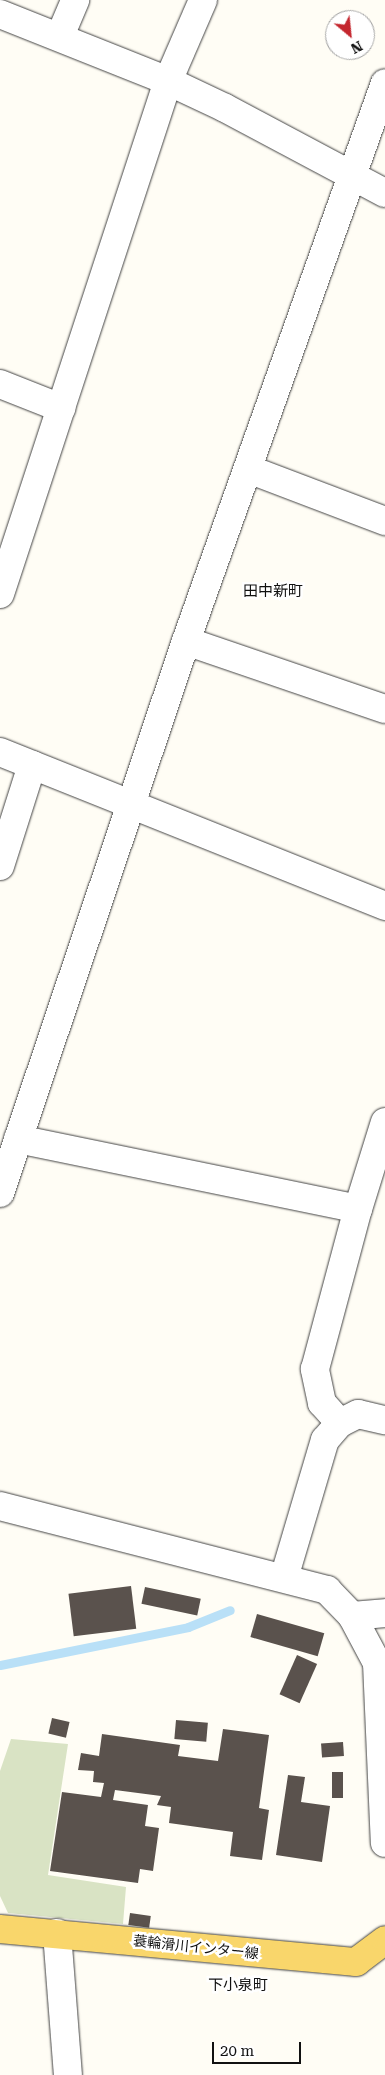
<!DOCTYPE html>
<html>
<head>
<meta charset="utf-8">
<style>
  body { margin:0 }
  #map { position:relative; width:385px; height:2075px; overflow:hidden; background:#fffdf5; font-family:"Roboto Serif","Noto Sans JP",serif }
  div>[style] { position:absolute }
  .cemetery>* { inset:0; background:#d9e3c4 }
  .stream>* { height:9px; margin:-4.5px; padding:0 4.5px; transform-origin:4.5px; border-radius:4.5px; background:#b9e0f7 }
  .building>* { inset:0; background:#5a524d; transform-origin:0 0 }
  .roads { filter:drop-shadow(0 0 1px #444) drop-shadow(0 0 1px #444) }
  .minor>* { height:28px; margin:-14px; padding:0 14px; transform-origin:14px; border-radius:14px; background:#fff }
  .tertiary>* { height:28px; margin:-14px; padding:0 14px; transform-origin:14px; border-radius:14px; background:#fff }
  .primary>* { height:28px; margin:-14px; padding:0 14px; transform-origin:14px; border-radius:14px; background:#f9d66b }
  span { translate:-50% -50%; white-space:nowrap; text-align:center; line-height:1.15; -webkit-text-stroke:5px #fff; paint-order:stroke }
  .street-label { font-size:14px; color:#111 }
  .neighbourhood-label { font-size:15px; color:#111 }
  .north { position:absolute; left:325px; top:10px; width:50px; height:50px; box-sizing:border-box; background:#fff; border:1px solid #a0a0a0; border-radius:50%; rotate:152deg; font-size:14px; font-weight:700; line-height:20px; text-align:center; color:#111 }
  .north::after { content:''; display:block; margin:auto; width:18px; height:22px; background:#c4262e; clip-path:polygon(50% 0,100% 100%,50% 72%,0 100%) }
  .scale { position:absolute; left:212px; top:2042px; width:89px; height:22px; box-sizing:border-box; border:2px solid #111; border-top:0; padding-left:6px; font-size:15px; line-height:18px; white-space:nowrap; color:#111; -webkit-text-stroke:4px #fff; paint-order:stroke }
</style>
</head>
<body>
<div id="map">
  <div class="cemetery">
    <i style="clip-path:polygon(11px 1739px,68px 1744px,48px 1875px,126px 1887px,123px 1924px,8px 1913px,0 1896px,0 1771px)"></i>
  </div>
  <div class="stream">
    <i style="left:0;top:1665px;width:192px;rotate:-11.4deg"></i>
    <i style="left:188px;top:1627px;width:45px;rotate:-22deg"></i>
  </div>
  <div class="building">
    <i style="left:131px;top:1586px;width:43px;height:63px;rotate:83deg"></i>
    <i style="left:145px;top:1587px;width:57px;height:17px;rotate:12deg"></i>
    <i style="left:257px;top:1614px;width:70px;height:24px;rotate:16deg"></i>
    <i style="left:297px;top:1655px;width:22px;height:43px;rotate:24deg"></i>
    <i style="left:52px;top:1718px;width:18px;height:16px;rotate:13deg"></i>
    <i style="left:176px;top:1720px;width:32px;height:19px;rotate:5deg"></i>
    <i style="clip-path:polygon(223px 1729px,269px 1735px,259px 1808px,269px 1810px,262px 1860px,230px 1856px,233px 1832px,169px 1823px,171px 1807px,157px 1805px,161px 1796px,115px 1790px,113px 1800px,148px 1805px,145px 1826px,159px 1828px,153px 1871px,140px 1869px,138px 1883px,50px 1871px,62px 1792px,101px 1797px,104px 1783px,93px 1782px,94px 1771px,78px 1770px,81px 1753px,99px 1756px,102px 1734px,180px 1745px,178px 1756px,218px 1761px)"></i>
    <i style="left:343px;top:1742px;width:14px;height:22px;rotate:86deg"></i>
    <i style="left:332px;top:1772px;width:11px;height:26px"></i>
    <i style="clip-path:polygon(288px 1775px,305px 1777px,301px 1802px,330px 1806px,322px 1862px,276px 1855px)"></i>
    <i style="left:130px;top:1913px;width:21px;height:12px;rotate:8deg"></i>
  </div>
  <div class="roads">
    <div class="minor">
      <i style="left:0;top:14px;width:181px;rotate:21.7deg"></i>
      <i style="left:168px;top:81px;width:63px;rotate:25.3deg"></i>
      <i style="left:225px;top:108px;width:181px;rotate:28deg"></i>
      <i style="left:60px;top:36px;width:39px;rotate:-67deg"></i>
      <i style="left:0;top:384px;width:66px;rotate:21.5deg"></i>
      <i style="left:248px;top:469px;width:147px;rotate:20.8deg"></i>
      <i style="left:0;top:594px;width:540px;rotate:-71.87deg"></i>
      <i style="left:168px;top:81px;width:88px;rotate:-66.6deg"></i>
      <i style="left:186px;top:641px;width:210px;rotate:18.9deg"></i>
      <i style="left:0;top:752px;width:415px;rotate:21.8deg"></i>
      <i style="left:0;top:866px;width:106px;rotate:-72.4deg"></i>
      <i style="left:18px;top:1139px;width:347px;rotate:11.6deg"></i>
      <i style="left:340px;top:1423px;width:27px;rotate:-132deg"></i>
      <i style="left:322px;top:1403px;width:35px;rotate:-102deg"></i>
      <i style="left:315px;top:1369px;width:166px;rotate:-75deg"></i>
      <i style="left:358px;top:1209px;width:91px;rotate:-72.8deg"></i>
      <i style="left:284px;top:1578px;width:144px;rotate:-73.5deg"></i>
      <i style="left:325px;top:1440px;width:23px;rotate:-49deg"></i>
      <i style="left:340px;top:1423px;width:20px;rotate:-27deg"></i>
      <i style="left:358px;top:1414px;width:28px;rotate:13deg"></i>
      <i style="left:352px;top:1616px;width:33px;rotate:-5deg"></i>
      <i style="left:57px;top:1933px;width:142px;rotate:85.6deg"></i>
    </div>
    <div class="tertiary">
      <i style="left:0;top:1193px;width:582px;rotate:-71.38deg"></i>
      <i style="left:186px;top:641px;width:592px;rotate:-70.37deg"></i>
      <i style="left:0;top:1506px;width:338px;rotate:14.4deg"></i>
      <i style="left:327px;top:1590px;width:36px;rotate:46deg"></i>
      <i style="left:352px;top:1616px;width:53px;rotate:62deg"></i>
      <i style="left:377px;top:1663px;width:180px;rotate:87.5deg"></i>
    </div>
    <div class="primary">
      <i style="left:0;top:1929px;width:358px;rotate:5.3deg"></i>
      <i style="left:356px;top:1962px;width:36px;rotate:-37deg"></i>
    </div>
  </div>
  <div class="street-label">
    <span style="left:196px;top:1947px;rotate:6deg">蓑輪滑川インター線</span>
  </div>
  <div class="neighbourhood-label">
    <span style="left:273px;top:592px">田中新町</span>
    <span style="left:238px;top:1986px">下小泉町</span>
  </div>
  <div class="north">N</div>
  <div class="scale">20 m</div>
</div>
</body>
</html>
